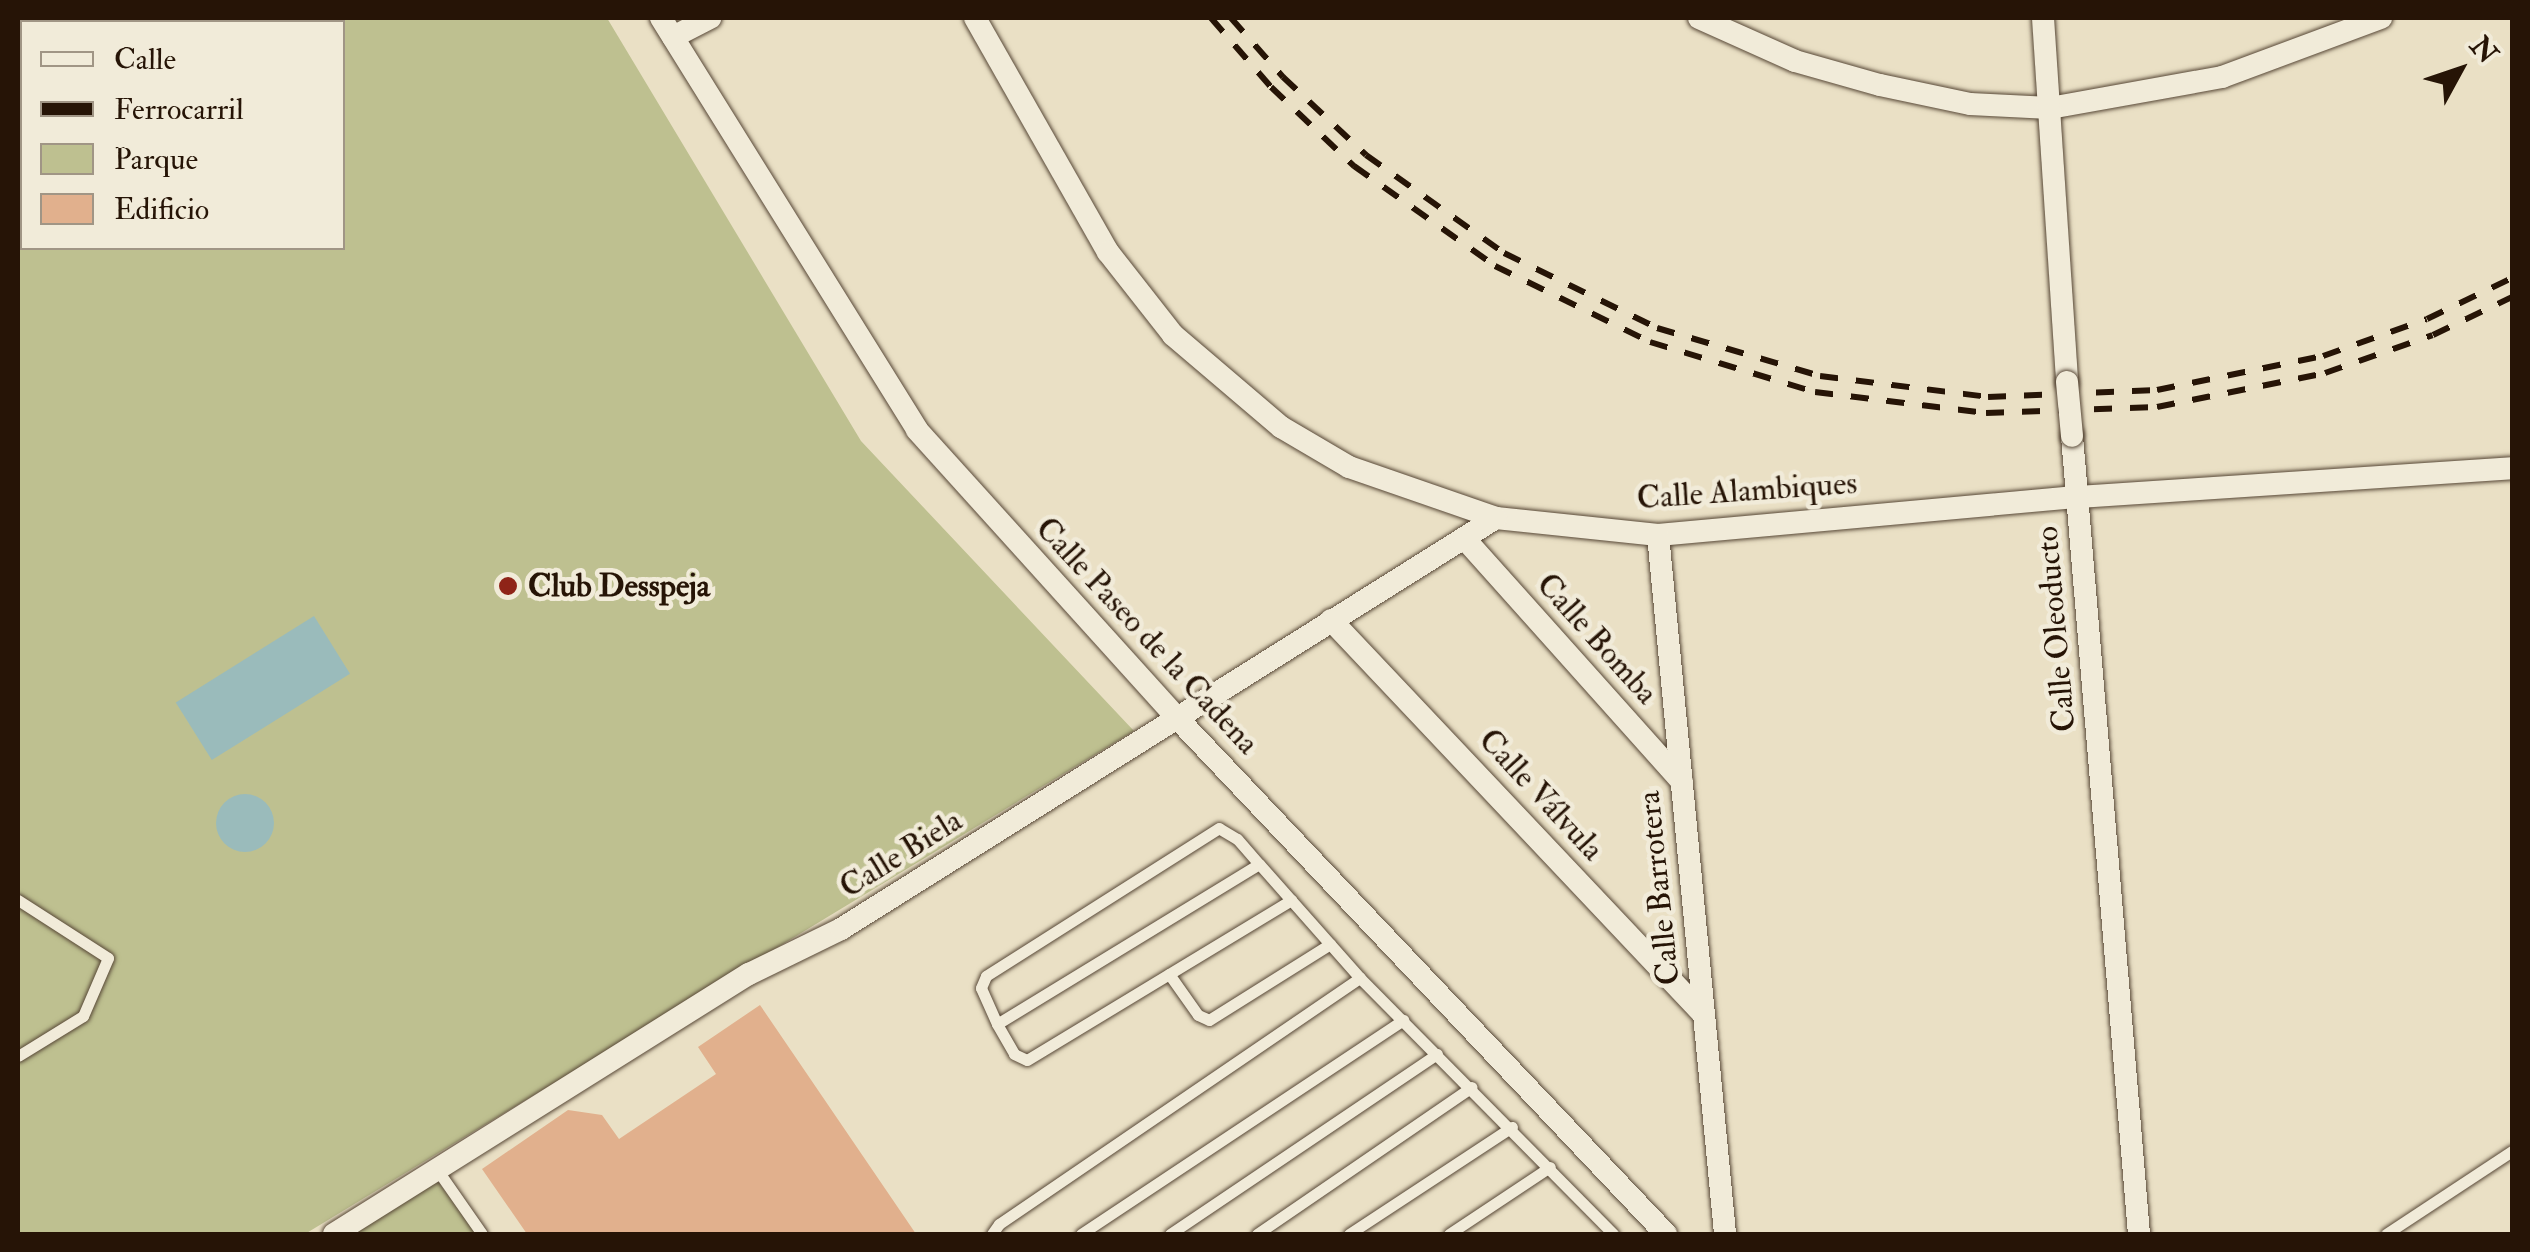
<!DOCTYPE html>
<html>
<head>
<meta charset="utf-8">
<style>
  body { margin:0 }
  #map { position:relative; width:2530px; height:1252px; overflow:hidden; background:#eae0c5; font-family:"IM FELL Double Pica",serif }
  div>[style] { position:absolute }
  .green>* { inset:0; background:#bec090 }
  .water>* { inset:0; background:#9abbbb; transform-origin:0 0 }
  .round { border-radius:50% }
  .building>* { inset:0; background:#e1b08d }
  .roads { filter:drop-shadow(0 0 2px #574736) drop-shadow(0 0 2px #574736) }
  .lane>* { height:11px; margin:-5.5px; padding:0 5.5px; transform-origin:5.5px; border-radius:5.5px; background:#f1ebd9 }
  .street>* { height:22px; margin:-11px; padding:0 11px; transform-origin:11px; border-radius:11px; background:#f1ebd9 }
  .rail>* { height:6px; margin-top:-3px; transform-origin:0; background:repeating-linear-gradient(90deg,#261406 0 18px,transparent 0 36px) }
  .bridges { filter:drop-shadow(0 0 2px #574736) drop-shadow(0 0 2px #574736) }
  .street-bridge>* { height:22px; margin:-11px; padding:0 11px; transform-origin:11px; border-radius:11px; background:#f1ebd9 }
  .dots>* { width:28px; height:28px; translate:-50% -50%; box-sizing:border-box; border:5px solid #f1ebd9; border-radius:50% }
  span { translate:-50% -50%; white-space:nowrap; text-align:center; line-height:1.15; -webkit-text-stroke:9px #f1ebd9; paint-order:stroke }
  .street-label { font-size:32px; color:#261406 }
  .poi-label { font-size:32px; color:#261406; font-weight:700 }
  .left { translate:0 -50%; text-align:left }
  .frame { position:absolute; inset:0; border:20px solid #261406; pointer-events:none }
  .legend { position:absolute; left:20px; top:20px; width:325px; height:230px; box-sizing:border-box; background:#f1ebd9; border:2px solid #a09585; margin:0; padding:12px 18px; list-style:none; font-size:30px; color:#261406 }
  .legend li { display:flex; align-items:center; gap:20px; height:50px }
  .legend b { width:50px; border:2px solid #a09585 }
  .north { position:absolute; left:2410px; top:20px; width:100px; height:100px; -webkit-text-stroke:8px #f1ebd9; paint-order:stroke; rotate:50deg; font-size:28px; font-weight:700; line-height:40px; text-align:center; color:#261406 }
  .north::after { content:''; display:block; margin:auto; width:35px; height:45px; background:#261406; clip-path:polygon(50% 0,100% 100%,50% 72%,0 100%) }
</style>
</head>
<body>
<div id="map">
  <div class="green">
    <i style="clip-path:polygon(evenodd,18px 18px,607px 18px,861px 441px,1134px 731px,305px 1234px,18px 1234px,18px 18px,22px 22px,342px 22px,342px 248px,22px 248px,22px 22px)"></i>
    <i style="clip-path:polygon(434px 1176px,476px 1234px,347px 1234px)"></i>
  </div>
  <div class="water">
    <i style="left:314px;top:616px;width:68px;height:163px;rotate:58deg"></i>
    <i class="round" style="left:216px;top:794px;width:58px;height:58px"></i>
  </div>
  <div class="building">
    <i style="clip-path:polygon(760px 1005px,916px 1234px,527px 1234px,482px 1169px,568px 1110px,602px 1115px,619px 1139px,716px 1074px,698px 1047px)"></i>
  </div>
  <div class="roads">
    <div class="lane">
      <i style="left:318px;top:22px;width:8px;rotate:-30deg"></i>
      <i style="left:18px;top:900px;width:107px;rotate:32.8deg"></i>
      <i style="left:108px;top:958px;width:63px;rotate:113.3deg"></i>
      <i style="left:83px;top:1016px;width:76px;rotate:148.4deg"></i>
      <i style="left:1169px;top:974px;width:50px;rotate:54.7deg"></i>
      <i style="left:1198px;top:1015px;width:12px;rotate:24deg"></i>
      <i style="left:1209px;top:1020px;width:143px;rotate:-32.1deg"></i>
      <i style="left:1360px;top:978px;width:360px;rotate:45.3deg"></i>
      <i style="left:997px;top:1024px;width:34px;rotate:60deg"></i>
      <i style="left:1014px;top:1054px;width:14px;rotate:25deg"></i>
      <i style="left:1027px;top:1060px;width:309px;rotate:-31.2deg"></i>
      <i style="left:436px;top:1168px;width:80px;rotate:55.1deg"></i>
      <i style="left:992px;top:1234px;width:12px;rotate:-55deg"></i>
      <i style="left:999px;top:1224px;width:437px;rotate:-34.3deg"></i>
      <i style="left:1360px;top:978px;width:152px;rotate:-131.5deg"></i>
      <i style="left:1259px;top:864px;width:33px;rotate:-131deg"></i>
      <i style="left:1237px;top:839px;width:21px;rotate:-149deg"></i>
      <i style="left:1219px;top:828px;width:276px;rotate:147.6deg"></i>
      <i style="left:986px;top:976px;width:13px;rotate:113deg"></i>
      <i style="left:981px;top:988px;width:39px;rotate:66deg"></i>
      <i style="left:997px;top:1024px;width:307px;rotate:-31.4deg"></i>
      <i style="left:1081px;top:1234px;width:387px;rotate:-33.6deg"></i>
      <i style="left:1170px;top:1234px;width:322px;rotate:-34deg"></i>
      <i style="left:1257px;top:1234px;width:260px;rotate:-34.4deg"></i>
      <i style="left:1349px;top:1234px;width:195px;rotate:-33.3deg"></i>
      <i style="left:1449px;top:1234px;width:121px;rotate:-33.6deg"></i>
      <i style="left:2386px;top:1234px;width:151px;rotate:-33.4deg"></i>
    </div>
    <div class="street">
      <i style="left:661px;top:18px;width:485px;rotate:58.1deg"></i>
      <i style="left:917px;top:430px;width:391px;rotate:47.9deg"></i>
      <i style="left:1179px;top:720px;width:708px;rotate:46.55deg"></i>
      <i style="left:975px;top:18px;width:269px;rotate:60.4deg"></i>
      <i style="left:1108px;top:252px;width:105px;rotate:51.9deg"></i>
      <i style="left:1173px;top:335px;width:142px;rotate:40.4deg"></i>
      <i style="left:1281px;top:427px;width:79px;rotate:30.5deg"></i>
      <i style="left:1349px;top:467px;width:156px;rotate:19.1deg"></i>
      <i style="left:1496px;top:518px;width:163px;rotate:6deg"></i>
      <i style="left:1658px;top:535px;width:422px;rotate:-5.2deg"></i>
      <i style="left:2078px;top:497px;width:435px;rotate:-3.8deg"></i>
      <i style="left:1699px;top:18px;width:105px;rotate:24.1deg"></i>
      <i style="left:1795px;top:61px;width:88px;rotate:15.8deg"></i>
      <i style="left:1880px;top:85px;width:92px;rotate:11.9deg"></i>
      <i style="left:1970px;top:104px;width:80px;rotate:2.9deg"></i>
      <i style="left:2050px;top:108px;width:175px;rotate:-10.2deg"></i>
      <i style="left:2222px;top:77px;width:170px;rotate:-20.4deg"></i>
      <i style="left:2043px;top:18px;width:365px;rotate:86.2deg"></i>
      <i style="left:673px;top:37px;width:42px;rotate:-27.2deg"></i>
      <i style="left:2072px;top:436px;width:801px;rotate:85.2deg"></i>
      <i style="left:1658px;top:535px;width:702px;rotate:84.52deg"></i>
      <i style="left:1464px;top:538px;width:327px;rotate:48.2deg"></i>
      <i style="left:1331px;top:620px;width:543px;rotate:46.64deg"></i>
      <i style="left:334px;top:1234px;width:490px;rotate:-32.1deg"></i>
      <i style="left:749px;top:974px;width:102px;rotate:-26.1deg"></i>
      <i style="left:841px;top:929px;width:773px;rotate:-32.11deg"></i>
    </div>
  </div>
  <div class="rail">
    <i style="left:1211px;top:18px;width:91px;rotate:49deg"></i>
    <i style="left:1271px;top:87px;width:115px;rotate:43.6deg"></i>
    <i style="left:1354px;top:166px;width:173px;rotate:35.3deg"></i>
    <i style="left:1495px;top:266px;width:173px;rotate:26.1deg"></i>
    <i style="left:1650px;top:342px;width:172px;rotate:16.9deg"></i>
    <i style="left:1815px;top:392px;width:172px;rotate:7deg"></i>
    <i style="left:1986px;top:413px;width:171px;rotate:-2deg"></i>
    <i style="left:2157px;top:407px;width:171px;rotate:-11.4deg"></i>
    <i style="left:2325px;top:373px;width:114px;rotate:-19.4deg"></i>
    <i style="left:2433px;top:335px;width:88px;rotate:-25.7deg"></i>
    <i style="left:1231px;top:18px;width:79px;rotate:48.6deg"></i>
    <i style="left:1283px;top:77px;width:114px;rotate:43.2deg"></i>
    <i style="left:1366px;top:155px;width:169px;rotate:35.4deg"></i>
    <i style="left:1504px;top:253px;width:170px;rotate:26.1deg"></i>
    <i style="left:1657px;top:328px;width:170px;rotate:16.4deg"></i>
    <i style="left:1820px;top:376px;width:169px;rotate:7.1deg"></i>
    <i style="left:1988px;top:397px;width:169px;rotate:-2.4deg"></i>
    <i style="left:2157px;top:390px;width:169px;rotate:-11.6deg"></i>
    <i style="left:2323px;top:356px;width:110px;rotate:-19.6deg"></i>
    <i style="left:2427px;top:319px;width:94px;rotate:-25.8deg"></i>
  </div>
  <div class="bridges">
    <div class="street-bridge">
      <i style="left:2067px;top:382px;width:54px;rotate:84.7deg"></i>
    </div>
  </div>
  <div class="dots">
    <i style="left:508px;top:586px;background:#8f2418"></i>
  </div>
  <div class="street-label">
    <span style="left:1747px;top:491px;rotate:-4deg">Calle Alambiques</span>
    <span style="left:2056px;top:629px;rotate:-95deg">Calle Oleoducto</span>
    <span style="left:1147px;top:636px;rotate:47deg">Calle Paseo de la Cadena</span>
    <span style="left:1597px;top:639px;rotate:48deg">Calle Bomba</span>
    <span style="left:1541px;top:795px;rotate:47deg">Calle Válvula</span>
    <span style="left:901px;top:854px;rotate:-32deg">Calle Biela</span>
    <span style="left:1659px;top:888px;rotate:-96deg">Calle Barrotera</span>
  </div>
  <div class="poi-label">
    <span class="left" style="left:528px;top:586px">Club Desspeja</span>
  </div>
  <div class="frame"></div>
  <ul class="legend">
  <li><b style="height:12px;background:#f1ebd9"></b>Calle</li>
  <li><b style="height:12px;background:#261406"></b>Ferrocarril</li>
  <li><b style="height:28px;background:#bec090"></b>Parque</li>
  <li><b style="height:28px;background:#e1b08d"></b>Edificio</li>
  </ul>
  <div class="north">N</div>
</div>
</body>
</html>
